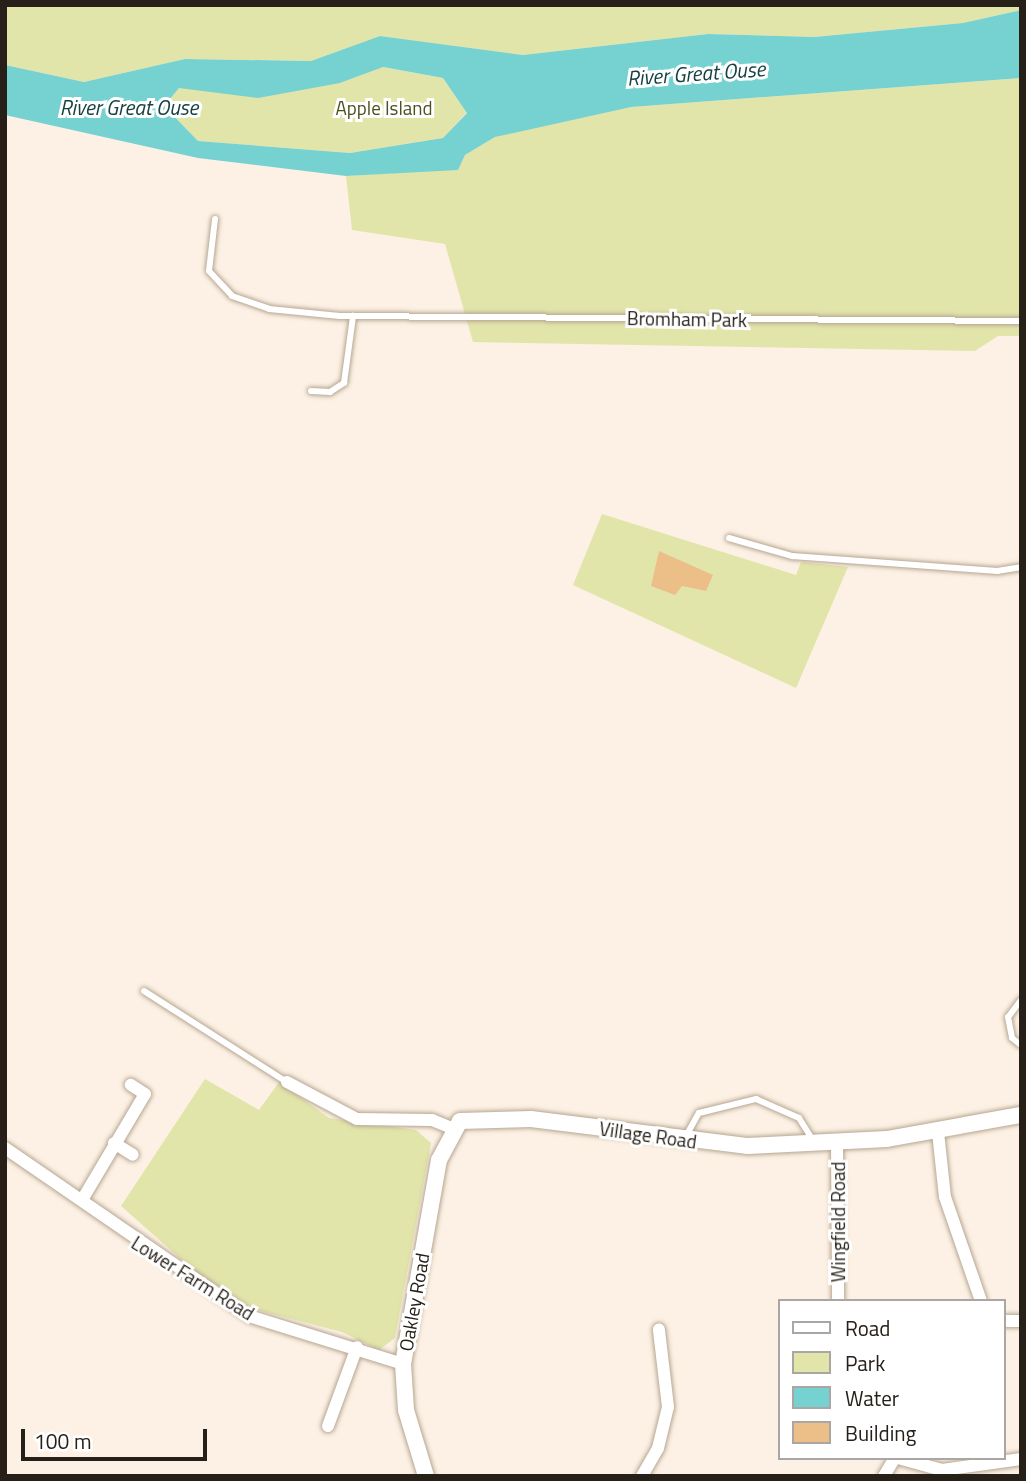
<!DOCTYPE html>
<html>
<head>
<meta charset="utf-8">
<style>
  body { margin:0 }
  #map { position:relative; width:1026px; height:1481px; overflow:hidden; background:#fcf1e4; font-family:"Titillium Web",sans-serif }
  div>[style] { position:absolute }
  .green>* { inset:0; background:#e2e5aa }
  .water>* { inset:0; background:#76d1d1 }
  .building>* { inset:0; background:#ecbe88 }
  .roads { filter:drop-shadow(0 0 2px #b7a692) drop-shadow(0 0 2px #b7a692) }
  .service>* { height:6px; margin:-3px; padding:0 3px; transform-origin:3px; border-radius:3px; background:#fff }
  .minor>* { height:12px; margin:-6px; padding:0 6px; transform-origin:6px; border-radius:6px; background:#fff }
  .tertiary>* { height:16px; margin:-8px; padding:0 8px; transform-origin:8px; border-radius:8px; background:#fff }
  span { translate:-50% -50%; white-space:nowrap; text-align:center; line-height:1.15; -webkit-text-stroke:6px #fff; paint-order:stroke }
  .park-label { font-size:19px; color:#4e501e }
  .street-label { font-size:19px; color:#272019 }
  .water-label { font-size:21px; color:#174242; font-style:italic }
  .frame { position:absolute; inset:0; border:7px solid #272019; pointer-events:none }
  .legend { position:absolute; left:778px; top:1299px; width:228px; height:161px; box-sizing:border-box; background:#fff; border:2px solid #a9a6a3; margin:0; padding:9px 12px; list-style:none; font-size:21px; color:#272019 }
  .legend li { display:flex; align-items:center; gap:14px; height:35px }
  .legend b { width:35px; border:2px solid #a9a6a3 }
  .scale { position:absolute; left:21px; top:1429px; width:186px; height:32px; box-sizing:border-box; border:4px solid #272019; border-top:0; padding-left:9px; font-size:21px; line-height:24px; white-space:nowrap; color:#272019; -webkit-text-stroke:5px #fff; paint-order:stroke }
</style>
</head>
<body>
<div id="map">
  <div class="green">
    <i style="clip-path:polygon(5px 5px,1021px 5px,1021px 10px,963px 23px,814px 37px,708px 34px,523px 55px,380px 36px,311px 61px,185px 59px,84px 82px,5px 65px)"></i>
    <i style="clip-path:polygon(382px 67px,443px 78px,467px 112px,443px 138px,350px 153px,198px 141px,164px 106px,179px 88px,340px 83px)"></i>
    <i style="clip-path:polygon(1021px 78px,1021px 336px,998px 336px,975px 351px,473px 342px,445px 244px,352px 230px,346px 176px,458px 169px,465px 155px,495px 137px,556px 119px,631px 107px)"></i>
    <i style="clip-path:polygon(602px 514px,796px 575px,801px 562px,848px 567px,796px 688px,573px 585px)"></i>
    <i style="clip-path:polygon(205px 1079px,259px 1110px,279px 1082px,329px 1118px,416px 1130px,431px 1143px,395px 1338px,379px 1350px,342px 1332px,253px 1309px,191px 1268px,121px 1206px)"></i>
  </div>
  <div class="water">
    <i style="clip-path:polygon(evenodd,1021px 10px,1021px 78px,631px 107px,495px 137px,465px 155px,458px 170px,346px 176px,198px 158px,5px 115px,5px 65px,84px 82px,185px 59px,311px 61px,380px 36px,523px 55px,708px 34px,814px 37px,963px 23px,1021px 10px,383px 67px,443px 78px,467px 113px,443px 138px,350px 153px,198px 141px,164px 106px,179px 88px,258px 98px,340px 83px,383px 67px)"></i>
  </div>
  <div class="building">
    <i style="clip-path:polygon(659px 551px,713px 575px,706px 591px,682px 586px,675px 595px,651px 586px)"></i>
  </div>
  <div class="roads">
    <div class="service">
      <i style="left:215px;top:219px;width:52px;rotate:96.6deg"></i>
      <i style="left:209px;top:271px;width:34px;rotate:47deg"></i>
      <i style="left:232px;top:296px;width:39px;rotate:19deg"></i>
      <i style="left:269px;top:309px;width:71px;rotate:5.6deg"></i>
      <i style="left:340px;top:316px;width:681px;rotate:0.42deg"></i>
      <i style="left:311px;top:391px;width:19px;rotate:3deg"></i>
      <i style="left:330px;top:392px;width:17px;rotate:-33deg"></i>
      <i style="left:344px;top:383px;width:68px;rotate:-82.3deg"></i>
      <i style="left:729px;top:538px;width:66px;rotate:15.9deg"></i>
      <i style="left:792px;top:556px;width:206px;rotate:4.2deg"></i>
      <i style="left:997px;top:571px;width:24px;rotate:-9deg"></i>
      <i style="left:144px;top:991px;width:169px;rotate:32.5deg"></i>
      <i style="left:1021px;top:1000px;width:21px;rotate:127deg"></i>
      <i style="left:1008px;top:1017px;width:21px;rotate:79deg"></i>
      <i style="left:1012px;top:1038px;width:11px;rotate:38deg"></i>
      <i style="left:686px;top:1136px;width:26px;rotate:-61deg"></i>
      <i style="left:699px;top:1113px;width:59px;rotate:-13.8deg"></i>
      <i style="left:756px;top:1099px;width:47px;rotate:23.8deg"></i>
      <i style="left:799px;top:1118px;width:28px;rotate:58deg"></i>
    </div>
    <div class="minor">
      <i style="left:287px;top:1082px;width:79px;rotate:27.9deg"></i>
      <i style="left:357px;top:1119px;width:75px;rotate:0.8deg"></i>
      <i style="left:432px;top:1120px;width:22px;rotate:22deg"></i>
      <i style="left:938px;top:1132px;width:65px;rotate:83.9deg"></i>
      <i style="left:945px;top:1197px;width:110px;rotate:70.9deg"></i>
      <i style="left:114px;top:1143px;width:22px;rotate:32deg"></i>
      <i style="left:837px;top:1143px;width:158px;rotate:89.6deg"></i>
      <i style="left:5px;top:1148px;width:296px;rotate:34.5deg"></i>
      <i style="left:249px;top:1316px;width:161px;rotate:17.3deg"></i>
      <i style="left:82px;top:1200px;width:123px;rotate:-59.3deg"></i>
      <i style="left:145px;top:1094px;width:17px;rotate:-147deg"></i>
      <i style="left:1003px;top:1321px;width:18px"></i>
      <i style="left:328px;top:1426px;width:84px;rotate:-69.8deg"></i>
      <i style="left:898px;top:1458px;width:46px;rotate:15.3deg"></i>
      <i style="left:942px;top:1470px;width:80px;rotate:-7.9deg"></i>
      <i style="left:642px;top:1476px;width:32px;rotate:-60deg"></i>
      <i style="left:658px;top:1448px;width:42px;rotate:-76.3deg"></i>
      <i style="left:668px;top:1407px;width:78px;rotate:-96.7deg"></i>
      <i style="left:884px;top:1476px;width:21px;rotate:-59deg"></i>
    </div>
    <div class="tertiary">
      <i style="left:426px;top:1476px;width:69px;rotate:-106.9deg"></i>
      <i style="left:406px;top:1410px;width:46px;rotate:-93.7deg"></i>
      <i style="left:403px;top:1364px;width:207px;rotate:-80deg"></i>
      <i style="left:439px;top:1160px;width:44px;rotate:-61.7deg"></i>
      <i style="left:460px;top:1121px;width:71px;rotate:-1.6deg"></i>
      <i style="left:531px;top:1119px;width:219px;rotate:7.1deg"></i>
      <i style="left:748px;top:1146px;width:139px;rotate:-2.9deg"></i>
      <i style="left:887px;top:1139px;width:136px;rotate:-10.2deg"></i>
    </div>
  </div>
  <div class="park-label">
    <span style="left:384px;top:108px">Apple Island</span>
  </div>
  <div class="street-label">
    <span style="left:687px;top:319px;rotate:1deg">Bromham Park</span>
    <span style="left:648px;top:1135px;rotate:8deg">Village Road</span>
    <span style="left:838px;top:1222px;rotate:-90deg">Wingfield Road</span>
    <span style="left:193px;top:1278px;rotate:32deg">Lower Farm Road</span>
    <span style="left:414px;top:1302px;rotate:-80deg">Oakley Road</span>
  </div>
  <div class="water-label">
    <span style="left:696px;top:73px;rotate:-4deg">River Great Ouse</span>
    <span style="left:129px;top:107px">River Great Ouse</span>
  </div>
  <div class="frame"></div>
  <ul class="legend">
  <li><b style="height:9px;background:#fff"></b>Road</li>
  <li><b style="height:19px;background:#e2e5aa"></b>Park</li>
  <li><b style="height:19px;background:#76d1d1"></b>Water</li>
  <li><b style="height:19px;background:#ecbe88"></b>Building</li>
  </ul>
  <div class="scale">100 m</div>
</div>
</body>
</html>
